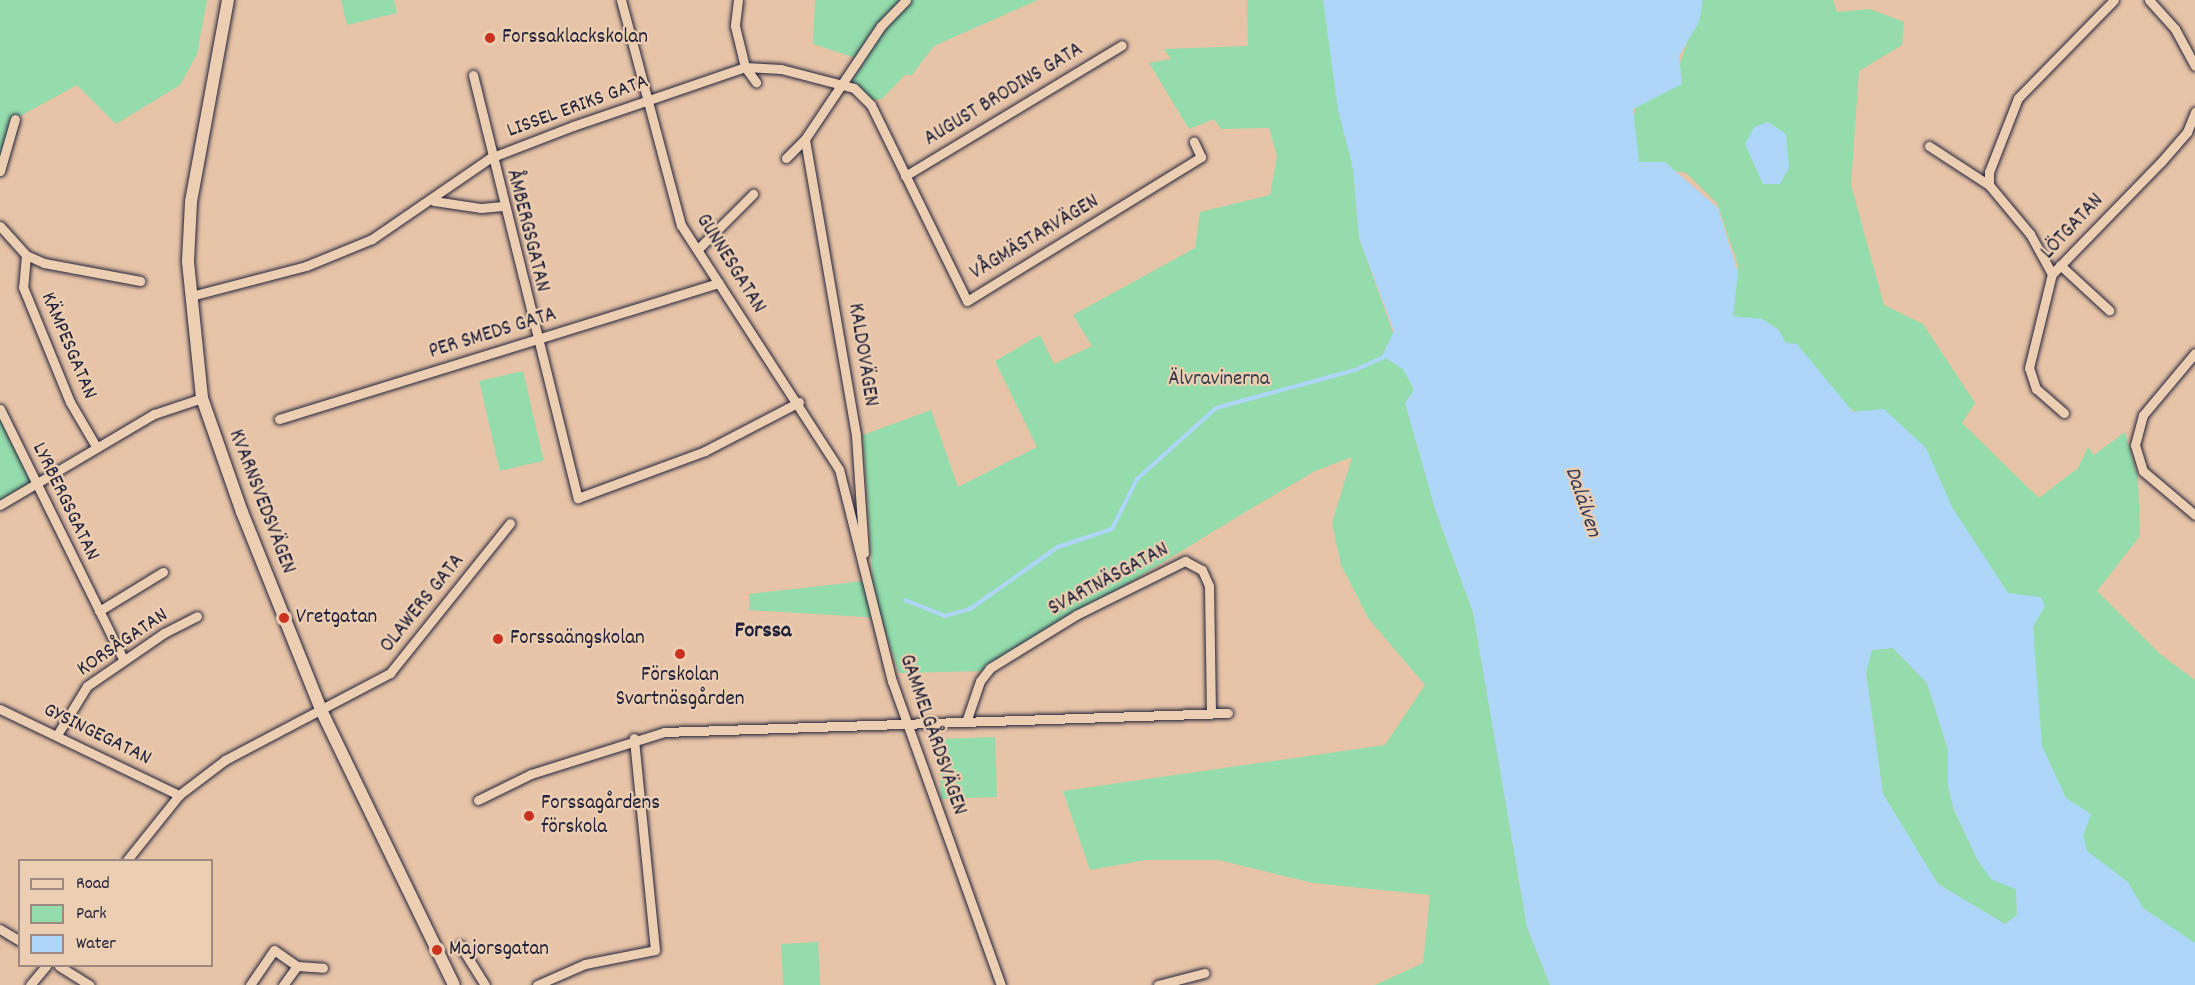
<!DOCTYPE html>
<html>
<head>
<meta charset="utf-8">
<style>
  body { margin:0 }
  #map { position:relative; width:2195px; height:985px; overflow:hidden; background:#e7c4a7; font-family:Dekko,sans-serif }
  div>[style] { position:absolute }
  .green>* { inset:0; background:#94dcab; transform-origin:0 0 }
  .water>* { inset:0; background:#add6f8 }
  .stream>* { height:4px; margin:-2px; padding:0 2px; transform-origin:2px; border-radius:2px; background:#add6f8 }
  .roads { filter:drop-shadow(0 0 2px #22223b) drop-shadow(0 0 2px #22223b) }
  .minor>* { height:9px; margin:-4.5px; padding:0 4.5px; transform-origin:4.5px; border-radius:4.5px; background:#ecceb2 }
  .tertiary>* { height:12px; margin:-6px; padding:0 6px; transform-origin:6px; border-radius:6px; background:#ecceb2 }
  .dots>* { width:16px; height:16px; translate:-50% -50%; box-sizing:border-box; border:3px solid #ecceb2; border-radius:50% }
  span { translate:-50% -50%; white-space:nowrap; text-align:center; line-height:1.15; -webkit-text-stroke:4.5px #ecceb2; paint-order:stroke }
  .poi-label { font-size:21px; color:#22223b }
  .left { translate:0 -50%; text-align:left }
  .street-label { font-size:21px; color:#22223b }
  .park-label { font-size:21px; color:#333e4c }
  .water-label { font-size:22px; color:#373d57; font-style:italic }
  .neighbourhood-label { font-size:22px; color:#22223b; font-weight:700 }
  .legend { position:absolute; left:18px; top:859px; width:195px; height:108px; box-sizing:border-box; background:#ecceb2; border:2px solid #9b8982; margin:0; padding:8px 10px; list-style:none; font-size:18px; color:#22223b }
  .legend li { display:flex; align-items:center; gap:12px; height:30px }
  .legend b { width:30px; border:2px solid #9b8982 }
</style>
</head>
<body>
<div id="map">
  <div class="green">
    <i style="clip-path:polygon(0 0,207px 0,197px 54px,180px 85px,116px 124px,77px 85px,15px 119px,0 169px)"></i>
    <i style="clip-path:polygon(341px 0,394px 0,397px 13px,347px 25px)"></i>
    <i style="clip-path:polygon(815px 0,1038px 0,934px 46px,911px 76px,906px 74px,882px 99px,871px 100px,852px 80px,865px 61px,813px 44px)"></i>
    <i style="clip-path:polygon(1247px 0,1323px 0,1353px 168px,1359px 238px,1414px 391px,1405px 403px,1436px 512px,1473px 612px,1527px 927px,1550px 985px,1306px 985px,1375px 985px,1423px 963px,1430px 895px,1313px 883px,1219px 860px,1146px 860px,1090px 870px,1063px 791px,1385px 745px,1425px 685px,1368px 618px,1341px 565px,1332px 523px,1352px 457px,1315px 471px,1247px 511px,985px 671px,899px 673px,881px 618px,749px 610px,749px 594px,873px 580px,863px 435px,931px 410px,958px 487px,1037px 447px,995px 361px,1040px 335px,1054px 364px,1092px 346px,1073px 315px,1195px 248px,1200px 212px,1270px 195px,1277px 156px,1269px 128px,1221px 129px,1214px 119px,1189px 129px,1149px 63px,1171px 59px,1164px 49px,1248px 46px)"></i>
    <i style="clip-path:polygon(1702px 0,1833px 0,1837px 12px,1870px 9px,1904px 22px,1902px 45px,1859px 71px,1851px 185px,1884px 305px,1923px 324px,1975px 403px,1962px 423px,2039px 498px,2078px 468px,2088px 447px,2094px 455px,2125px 432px,2138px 478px,2140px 536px,2097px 591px,2160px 654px,2195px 680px,2195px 951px,2174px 943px,2083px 858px,2062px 795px,2034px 733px,2007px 596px,1853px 410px,1737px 340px,1733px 314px,1738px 265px,1717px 203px,1686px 173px,1638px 163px,1628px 146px,1636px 105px,1680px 63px)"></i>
    <i style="left:523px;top:371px;width:92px;height:45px;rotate:77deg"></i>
    <i style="clip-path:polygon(0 409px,34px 485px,0 505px)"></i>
    <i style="clip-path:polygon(1893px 648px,1927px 683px,1948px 750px,1948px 786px,1954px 810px,1978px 861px,2016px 889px,2017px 915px,2005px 924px,1937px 884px,1883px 794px,1866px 673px,1871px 650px)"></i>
    <i style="left:995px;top:737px;width:60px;height:56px;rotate:88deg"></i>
    <i style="left:818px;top:942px;width:43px;height:37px;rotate:87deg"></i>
  </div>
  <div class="water">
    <i style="clip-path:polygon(evenodd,1323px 0,1703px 0,1699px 22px,1679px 56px,1682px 84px,1633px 109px,1639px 162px,1665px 162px,1718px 208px,1738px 273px,1733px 316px,1762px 319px,1778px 329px,1786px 343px,1797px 344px,1853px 412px,1884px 409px,1926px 448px,1952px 507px,2008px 593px,2041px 597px,2045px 606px,2033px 627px,2042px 746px,2066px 798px,2091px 814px,2083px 836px,2087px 851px,2128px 882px,2143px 908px,2195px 943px,2195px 985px,1550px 985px,1527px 927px,1473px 612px,1436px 512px,1405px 403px,1414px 390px,1403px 369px,1382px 356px,1394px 331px,1359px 238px,1353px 168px,1338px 110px,1323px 0,1893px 648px,1927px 683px,1948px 750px,1948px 786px,1954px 810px,1978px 861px,1992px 880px,2016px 889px,2017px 915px,2005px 924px,1938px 884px,1883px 794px,1866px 673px,1872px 650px,1893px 648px)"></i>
    <i style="clip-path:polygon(1768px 122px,1786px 134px,1789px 168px,1780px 184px,1763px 184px,1745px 144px,1754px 127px)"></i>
  </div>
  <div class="stream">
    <i style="left:905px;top:600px;width:43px;rotate:21.8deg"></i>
    <i style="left:945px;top:616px;width:26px;rotate:-16deg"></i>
    <i style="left:970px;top:609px;width:108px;rotate:-35.2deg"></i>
    <i style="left:1058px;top:547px;width:57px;rotate:-18.4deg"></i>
    <i style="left:1112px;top:529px;width:56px;rotate:-63.4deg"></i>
    <i style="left:1137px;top:479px;width:106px;rotate:-41.9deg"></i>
    <i style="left:1216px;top:408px;width:144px;rotate:-15.3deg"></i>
    <i style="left:1355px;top:370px;width:34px;rotate:-24deg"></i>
  </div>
  <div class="roads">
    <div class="minor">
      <i style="left:621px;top:0;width:233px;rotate:75.1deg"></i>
      <i style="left:681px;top:225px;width:291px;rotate:57.1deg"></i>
      <i style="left:839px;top:469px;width:219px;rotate:76deg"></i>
      <i style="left:892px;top:681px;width:323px;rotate:70.3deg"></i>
      <i style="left:738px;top:0;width:26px;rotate:97deg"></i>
      <i style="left:735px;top:26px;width:42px;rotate:76.3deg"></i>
      <i style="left:745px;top:67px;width:36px;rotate:3deg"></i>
      <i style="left:781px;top:69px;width:75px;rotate:14.6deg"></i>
      <i style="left:854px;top:88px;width:24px;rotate:45deg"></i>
      <i style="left:871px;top:105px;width:218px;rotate:63.9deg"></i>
      <i style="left:967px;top:301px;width:275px;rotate:-31.6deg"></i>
      <i style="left:1201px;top:157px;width:17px;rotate:-115deg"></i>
      <i style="left:2149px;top:0;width:39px;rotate:48deg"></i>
      <i style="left:2175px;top:29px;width:42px;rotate:61.6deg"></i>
      <i style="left:473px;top:75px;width:436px;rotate:76.1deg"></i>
      <i style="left:578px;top:498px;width:135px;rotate:-20.3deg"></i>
      <i style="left:705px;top:451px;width:106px;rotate:-27.5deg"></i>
      <i style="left:1929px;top:146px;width:72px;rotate:33deg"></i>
      <i style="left:786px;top:158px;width:27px;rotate:-45deg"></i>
      <i style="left:0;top:171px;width:54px;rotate:-73.9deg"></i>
      <i style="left:905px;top:176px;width:253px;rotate:-31.1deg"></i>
      <i style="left:434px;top:201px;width:48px;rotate:8.5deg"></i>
      <i style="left:481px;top:208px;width:22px;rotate:-5deg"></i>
      <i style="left:0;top:226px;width:39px;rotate:48deg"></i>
      <i style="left:26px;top:255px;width:20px;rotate:24deg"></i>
      <i style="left:44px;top:263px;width:98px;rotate:10.6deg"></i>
      <i style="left:698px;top:249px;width:78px;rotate:-45deg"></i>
      <i style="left:26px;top:255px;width:32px;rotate:95deg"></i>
      <i style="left:23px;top:287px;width:124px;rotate:67.8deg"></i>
      <i style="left:70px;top:402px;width:53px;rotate:59.6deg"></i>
      <i style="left:2060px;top:265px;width:67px;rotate:42.6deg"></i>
      <i style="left:2052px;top:274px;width:46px;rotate:-118.8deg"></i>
      <i style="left:2030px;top:234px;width:64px;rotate:-129.9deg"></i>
      <i style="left:1989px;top:185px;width:13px;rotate:-90deg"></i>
      <i style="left:1989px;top:172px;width:79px;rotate:-68.6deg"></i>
      <i style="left:2018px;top:98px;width:137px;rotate:-45.6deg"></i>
      <i style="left:191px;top:296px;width:119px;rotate:-14.6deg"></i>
      <i style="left:306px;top:266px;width:71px;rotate:-22.2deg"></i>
      <i style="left:372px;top:239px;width:143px;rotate:-34.5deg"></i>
      <i style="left:490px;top:158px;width:89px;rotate:-21.1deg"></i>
      <i style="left:573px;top:126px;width:182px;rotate:-18.9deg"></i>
      <i style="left:745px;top:67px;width:19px;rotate:54deg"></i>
      <i style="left:2195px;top:353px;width:81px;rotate:130deg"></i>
      <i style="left:2143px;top:415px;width:31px;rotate:105deg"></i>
      <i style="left:2135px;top:445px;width:27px;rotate:73deg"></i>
      <i style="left:2143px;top:471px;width:68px;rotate:40.2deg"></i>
      <i style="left:0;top:409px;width:279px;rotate:63.8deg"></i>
      <i style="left:2064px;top:413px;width:37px;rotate:-139deg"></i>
      <i style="left:2036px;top:389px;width:22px;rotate:-108deg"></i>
      <i style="left:2029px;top:368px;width:97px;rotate:-76.3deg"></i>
      <i style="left:2052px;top:274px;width:156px;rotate:-45.8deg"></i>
      <i style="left:2161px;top:162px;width:40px;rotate:-49deg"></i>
      <i style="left:2187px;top:132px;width:22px;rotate:-68deg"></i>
      <i style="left:279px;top:419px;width:460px;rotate:-17.2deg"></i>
      <i style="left:0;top:505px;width:179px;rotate:-30.6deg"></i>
      <i style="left:154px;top:414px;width:51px;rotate:-18.4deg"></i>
      <i style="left:864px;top:553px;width:118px;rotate:-93.9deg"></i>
      <i style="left:856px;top:435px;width:300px;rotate:-99.8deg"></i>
      <i style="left:805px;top:139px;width:136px;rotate:-56.1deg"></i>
      <i style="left:881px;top:26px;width:36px;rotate:-46deg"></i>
      <i style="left:99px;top:611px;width:75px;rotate:-31.4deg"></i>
      <i style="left:0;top:709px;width:199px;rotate:25.7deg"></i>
      <i style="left:966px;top:722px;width:43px;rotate:-71.1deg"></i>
      <i style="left:980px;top:681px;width:16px;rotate:-52deg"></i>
      <i style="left:990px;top:668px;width:101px;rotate:-31.6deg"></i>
      <i style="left:1076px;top:615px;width:122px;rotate:-26.4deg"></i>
      <i style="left:1185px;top:561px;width:19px;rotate:28deg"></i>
      <i style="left:1202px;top:570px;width:17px;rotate:66deg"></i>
      <i style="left:1209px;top:586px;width:127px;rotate:89.1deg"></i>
      <i style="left:57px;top:735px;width:57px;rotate:-58.5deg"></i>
      <i style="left:87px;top:686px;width:93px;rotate:-34.5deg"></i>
      <i style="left:164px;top:633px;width:37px;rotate:-27deg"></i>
      <i style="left:478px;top:800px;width:59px;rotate:-26.1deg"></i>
      <i style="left:531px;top:774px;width:139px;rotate:-17.5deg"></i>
      <i style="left:664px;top:732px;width:564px;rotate:-1.93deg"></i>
      <i style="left:127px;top:860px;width:83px;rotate:-51.3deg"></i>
      <i style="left:179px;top:795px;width:58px;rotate:-37.3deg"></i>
      <i style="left:225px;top:760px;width:187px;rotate:-27.8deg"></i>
      <i style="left:390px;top:673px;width:192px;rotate:-51.3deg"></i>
      <i style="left:0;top:929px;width:23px;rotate:31deg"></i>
      <i style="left:460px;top:945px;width:47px;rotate:58deg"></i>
      <i style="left:59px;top:966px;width:36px;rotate:32deg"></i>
      <i style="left:297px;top:966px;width:26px;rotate:4deg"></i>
      <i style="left:30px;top:985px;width:25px;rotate:-50deg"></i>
      <i style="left:250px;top:985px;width:42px;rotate:-55.6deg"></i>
      <i style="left:274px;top:950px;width:28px;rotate:35deg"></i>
      <i style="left:297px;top:966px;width:24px;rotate:126deg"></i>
      <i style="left:537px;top:985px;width:52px;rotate:-23.6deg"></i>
      <i style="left:585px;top:964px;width:71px;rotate:-11.3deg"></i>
      <i style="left:655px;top:950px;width:213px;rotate:-95.7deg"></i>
      <i style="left:1158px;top:985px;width:48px;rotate:-14.6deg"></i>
    </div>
    <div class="tertiary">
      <i style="left:228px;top:0;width:205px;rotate:100.4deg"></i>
      <i style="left:191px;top:202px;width:60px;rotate:92.9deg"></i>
      <i style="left:188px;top:262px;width:137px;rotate:84.1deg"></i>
      <i style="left:202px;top:398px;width:121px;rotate:70.7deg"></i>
      <i style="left:242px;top:512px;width:213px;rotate:68.2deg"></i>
      <i style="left:321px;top:710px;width:305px;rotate:64.2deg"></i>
    </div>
  </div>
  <div class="dots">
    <i style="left:490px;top:38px;background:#c8321e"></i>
    <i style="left:284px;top:618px;background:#c8321e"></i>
    <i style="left:498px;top:639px;background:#c8321e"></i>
    <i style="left:680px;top:654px;background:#c8321e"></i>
    <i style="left:529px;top:816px;background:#c8321e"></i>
    <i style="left:437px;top:950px;background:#c8321e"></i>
  </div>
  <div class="poi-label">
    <span class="left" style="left:502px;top:38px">Forssaklackskolan</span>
    <span class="left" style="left:296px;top:618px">Vretgatan</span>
    <span class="left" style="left:510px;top:639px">Forssaängskolan</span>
    <span style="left:680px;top:688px">Förskolan<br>Svartnäsgården</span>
    <span class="left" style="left:541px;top:816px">Forssagårdens<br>förskola</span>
    <span class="left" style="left:449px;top:950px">Majorsgatan</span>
  </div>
  <div class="street-label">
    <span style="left:1004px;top:95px;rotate:-31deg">AUGUST BRODINS GATA</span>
    <span style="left:578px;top:107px;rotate:-20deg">LISSEL ERIKS GATA</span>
    <span style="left:2073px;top:227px;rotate:-47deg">LÖTGATAN</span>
    <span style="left:527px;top:231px;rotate:76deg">ÅMBERGSGATAN</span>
    <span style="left:1035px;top:238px;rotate:-31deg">VÅGMÄSTARVÄGEN</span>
    <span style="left:730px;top:264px;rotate:58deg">GUNNESGATAN</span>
    <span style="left:493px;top:334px;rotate:-17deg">PER SMEDS GATA</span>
    <span style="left:68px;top:346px;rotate:67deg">KÄMPESGATAN</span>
    <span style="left:862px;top:355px;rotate:81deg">KALDOVÄGEN</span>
    <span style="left:65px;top:502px;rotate:64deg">LYRBERGSGATAN</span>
    <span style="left:261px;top:502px;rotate:69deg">KVARNSVEDSVÄGEN</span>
    <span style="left:1109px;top:580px;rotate:-28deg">SVARTNÄSGATAN</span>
    <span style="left:423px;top:604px;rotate:-51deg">OLAWERS GATA</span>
    <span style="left:123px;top:643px;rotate:-34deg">KORSÅGATAN</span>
    <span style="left:97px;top:735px;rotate:26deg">GYSINGEGATAN</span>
    <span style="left:932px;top:735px;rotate:71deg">GAMMELGÅRDSVÄGEN</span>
  </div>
  <div class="park-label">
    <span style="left:1219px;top:380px">Älvravinerna</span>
  </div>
  <div class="water-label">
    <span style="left:1582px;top:502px;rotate:71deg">Dalälven</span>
  </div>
  <div class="neighbourhood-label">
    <span style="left:763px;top:632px">Forssa</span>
  </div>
  <ul class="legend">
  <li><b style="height:8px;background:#ecceb2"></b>Road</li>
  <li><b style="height:16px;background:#94dcab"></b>Park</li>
  <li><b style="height:16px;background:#add6f8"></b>Water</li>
  </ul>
</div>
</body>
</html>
